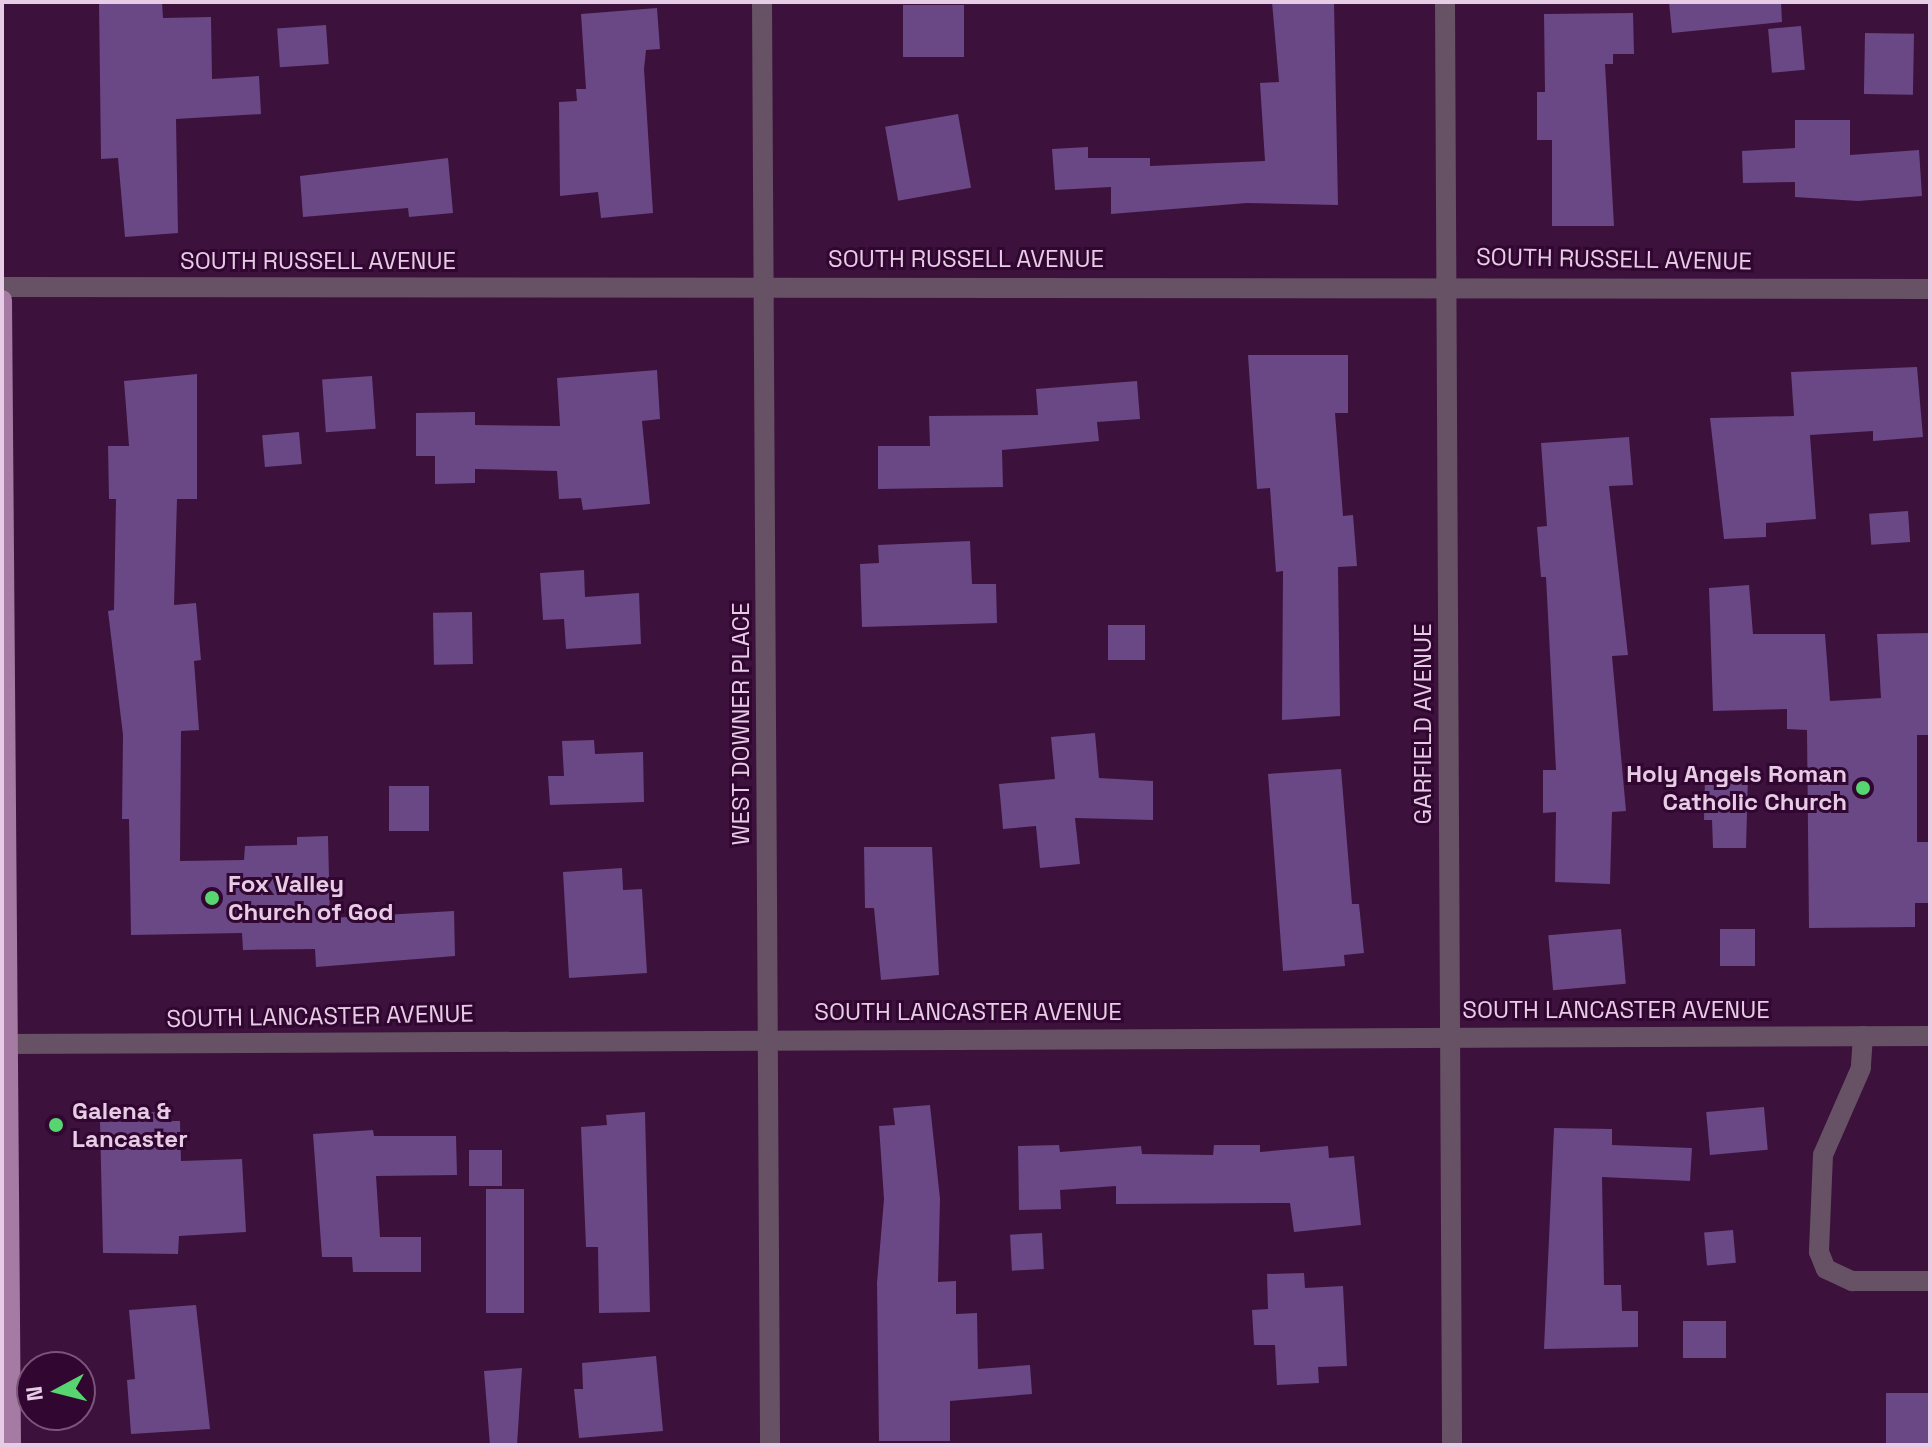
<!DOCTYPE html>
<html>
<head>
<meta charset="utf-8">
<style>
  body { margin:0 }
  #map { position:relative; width:1932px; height:1447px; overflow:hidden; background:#3c113c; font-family:"Space Grotesk",sans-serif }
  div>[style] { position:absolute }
  .building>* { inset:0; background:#694885; transform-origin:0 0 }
  .minor>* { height:20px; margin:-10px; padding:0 10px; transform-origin:10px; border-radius:10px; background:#665165 }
  .major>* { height:20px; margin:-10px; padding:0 10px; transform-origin:10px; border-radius:10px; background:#a57aa3 }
  .dots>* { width:22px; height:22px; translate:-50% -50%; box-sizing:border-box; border:4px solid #310631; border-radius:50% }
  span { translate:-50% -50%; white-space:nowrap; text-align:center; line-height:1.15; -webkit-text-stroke:6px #310631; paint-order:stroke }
  .street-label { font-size:24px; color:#e7cce6 }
  .poi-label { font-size:24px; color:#e7cce6; font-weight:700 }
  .right { translate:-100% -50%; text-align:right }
  .left { translate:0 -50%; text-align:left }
  .frame { position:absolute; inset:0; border:4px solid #e7cce6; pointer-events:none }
  .north { position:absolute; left:16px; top:1351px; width:80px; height:80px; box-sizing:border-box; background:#310631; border:2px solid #7a5579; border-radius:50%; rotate:263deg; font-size:22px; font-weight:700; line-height:32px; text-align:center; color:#e7cce6 }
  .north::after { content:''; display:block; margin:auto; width:28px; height:36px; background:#57d570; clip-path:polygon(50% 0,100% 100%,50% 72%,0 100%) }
</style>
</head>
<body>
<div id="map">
  <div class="building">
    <i style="clip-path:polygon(99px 2px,162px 2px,163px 18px,211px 17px,212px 79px,259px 76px,261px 114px,176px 119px,178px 233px,125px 237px,118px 158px,101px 159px)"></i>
    <i style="clip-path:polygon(1272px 2px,1334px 2px,1338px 205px,1247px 203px,1111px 214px,1111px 187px,1055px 190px,1052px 149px,1088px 147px,1088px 158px,1150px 158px,1150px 166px,1265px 161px,1260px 83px,1279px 82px)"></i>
    <i style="clip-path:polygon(1669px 2px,1781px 2px,1782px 22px,1672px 33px)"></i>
    <i style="left:903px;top:5px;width:61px;height:52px"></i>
    <i style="clip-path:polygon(657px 8px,660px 49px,646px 50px,644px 69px,653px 213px,601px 218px,598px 192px,560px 196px,559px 102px,577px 101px,576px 89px,586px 89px,581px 14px)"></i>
    <i style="clip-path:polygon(1633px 13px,1634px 54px,1613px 54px,1613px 64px,1605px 64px,1614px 226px,1552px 226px,1552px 140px,1537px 140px,1537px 92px,1545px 92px,1544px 14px)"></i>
    <i style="left:326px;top:25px;width:39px;height:49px;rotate:86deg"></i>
    <i style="left:1801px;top:26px;width:44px;height:33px;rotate:85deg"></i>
    <i style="left:1865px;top:33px;width:49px;height:61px;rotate:1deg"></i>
    <i style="left:958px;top:114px;width:75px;height:74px;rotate:80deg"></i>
    <i style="clip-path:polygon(1795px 120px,1850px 120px,1850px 155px,1919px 150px,1922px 196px,1858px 201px,1795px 197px,1795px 182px,1743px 183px,1742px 151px,1795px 148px)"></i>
    <i style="clip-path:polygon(448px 158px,453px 213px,409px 217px,408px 208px,303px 217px,300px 176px)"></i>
    <i style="clip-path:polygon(1248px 355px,1348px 355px,1348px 413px,1335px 413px,1343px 516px,1353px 515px,1357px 566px,1338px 567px,1340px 716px,1282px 720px,1283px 571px,1276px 572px,1270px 488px,1257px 489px)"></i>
    <i style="clip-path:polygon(1917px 367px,1923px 437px,1873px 441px,1873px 431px,1810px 435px,1816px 519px,1766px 523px,1766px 537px,1724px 539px,1710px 418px,1794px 416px,1791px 372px)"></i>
    <i style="clip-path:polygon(657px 370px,660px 419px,642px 421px,650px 504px,583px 510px,581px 498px,559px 499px,557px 471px,475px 469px,475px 483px,435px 484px,435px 456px,416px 456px,416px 413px,475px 412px,475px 425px,560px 426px,557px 378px)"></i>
    <i style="clip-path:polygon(197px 374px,197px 499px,177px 499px,174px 605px,196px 603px,201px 660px,194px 661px,199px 730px,181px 731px,180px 861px,244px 860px,245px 846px,297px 845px,297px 837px,328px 836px,330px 918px,454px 911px,455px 956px,316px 967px,315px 949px,243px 950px,242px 933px,131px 935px,129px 819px,122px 819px,123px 735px,108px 611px,114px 610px,116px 499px,109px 499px,108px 446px,129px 446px,124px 381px)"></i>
    <i style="left:372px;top:376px;width:53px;height:50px;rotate:86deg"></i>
    <i style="clip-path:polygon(1137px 381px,1140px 419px,1097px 422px,1099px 441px,1002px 450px,1003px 487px,878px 489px,878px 446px,930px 446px,929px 416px,1038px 415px,1036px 389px)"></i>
    <i style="left:299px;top:432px;width:32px;height:37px;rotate:85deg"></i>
    <i style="clip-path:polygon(1629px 437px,1633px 485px,1609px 486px,1628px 655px,1612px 656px,1626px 811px,1612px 812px,1610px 884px,1555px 882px,1556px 812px,1543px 813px,1543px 770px,1556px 770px,1546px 577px,1541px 577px,1537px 527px,1547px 526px,1541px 443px)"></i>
    <i style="left:1908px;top:511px;width:31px;height:39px;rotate:86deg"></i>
    <i style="clip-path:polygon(970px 541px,972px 584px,996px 584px,997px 623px,862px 627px,860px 564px,879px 563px,878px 545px)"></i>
    <i style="clip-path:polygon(584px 570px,585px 597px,639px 593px,641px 644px,566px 649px,564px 619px,543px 620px,540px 573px)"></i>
    <i style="clip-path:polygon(1749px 585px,1753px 634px,1825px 634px,1830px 701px,1881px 698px,1877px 634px,1930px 633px,1930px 735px,1917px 735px,1917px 842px,1930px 842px,1930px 903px,1915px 903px,1915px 927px,1809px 928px,1807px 730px,1787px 729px,1787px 709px,1713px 711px,1709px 588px)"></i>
    <i style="left:472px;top:612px;width:52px;height:39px;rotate:89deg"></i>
    <i style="left:1145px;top:625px;width:35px;height:37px;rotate:90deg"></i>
    <i style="clip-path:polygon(1095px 733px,1099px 778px,1153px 781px,1153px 820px,1075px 818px,1080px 864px,1040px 868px,1036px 826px,1003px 829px,999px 784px,1055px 779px,1051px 737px)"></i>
    <i style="clip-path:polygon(594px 740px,595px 754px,643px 752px,644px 802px,550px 805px,548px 776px,564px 776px,562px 741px)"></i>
    <i style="clip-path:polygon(1341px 769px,1352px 904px,1359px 904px,1364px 953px,1344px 955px,1345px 966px,1283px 971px,1268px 774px)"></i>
    <i style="clip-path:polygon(1705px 776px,1748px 776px,1746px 848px,1713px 848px,1712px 820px,1704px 820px)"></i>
    <i style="left:389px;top:786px;width:40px;height:45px"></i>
    <i style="clip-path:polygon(864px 847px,932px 847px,939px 975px,881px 980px,874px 908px,865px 908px)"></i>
    <i style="clip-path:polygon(622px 868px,623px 890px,642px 889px,647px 973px,569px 978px,563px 872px)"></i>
    <i style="left:1621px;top:929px;width:55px;height:73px;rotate:85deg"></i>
    <i style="left:1720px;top:929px;width:35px;height:37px"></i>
    <i style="clip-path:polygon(930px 1105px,940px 1199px,938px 1282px,956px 1281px,956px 1314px,977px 1313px,978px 1369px,1030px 1365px,1032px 1394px,950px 1401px,950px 1441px,879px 1441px,877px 1283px,884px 1199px,879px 1126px,895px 1125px,893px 1108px)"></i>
    <i style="left:1764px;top:1107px;width:43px;height:58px;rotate:85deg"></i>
    <i style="clip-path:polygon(157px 1112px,158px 1121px,180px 1121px,181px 1161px,242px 1159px,246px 1232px,179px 1236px,178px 1254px,103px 1253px,100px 1122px,127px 1121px,126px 1113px)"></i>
    <i style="clip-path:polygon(645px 1112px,650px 1312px,599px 1313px,598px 1247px,586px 1247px,581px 1127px,607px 1125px,606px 1115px)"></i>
    <i style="clip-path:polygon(1554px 1128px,1612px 1129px,1612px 1145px,1692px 1148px,1690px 1181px,1602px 1177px,1604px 1285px,1621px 1285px,1622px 1311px,1638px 1311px,1638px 1347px,1544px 1349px)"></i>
    <i style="clip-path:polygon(373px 1130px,374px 1136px,456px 1136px,457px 1175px,376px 1176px,380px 1237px,421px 1237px,421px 1272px,353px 1272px,352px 1257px,322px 1257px,313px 1134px)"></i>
    <i style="clip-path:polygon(1059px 1145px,1060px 1152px,1141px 1146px,1142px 1154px,1213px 1155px,1214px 1145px,1260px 1145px,1260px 1152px,1328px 1146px,1329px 1158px,1354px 1156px,1361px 1225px,1294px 1232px,1290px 1203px,1116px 1204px,1116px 1186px,1060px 1190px,1061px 1209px,1019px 1210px,1018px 1146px)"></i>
    <i style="left:469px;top:1150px;width:33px;height:36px"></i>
    <i style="left:524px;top:1189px;width:124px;height:38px;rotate:90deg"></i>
    <i style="left:1733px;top:1230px;width:33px;height:29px;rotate:85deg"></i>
    <i style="left:1042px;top:1233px;width:36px;height:32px;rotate:87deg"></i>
    <i style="clip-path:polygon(1304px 1273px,1305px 1288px,1343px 1286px,1347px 1366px,1318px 1367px,1319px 1383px,1277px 1385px,1275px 1345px,1254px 1345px,1252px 1310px,1268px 1309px,1267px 1274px)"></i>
    <i style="clip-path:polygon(196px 1305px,210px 1429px,131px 1434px,127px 1380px,135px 1379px,129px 1310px)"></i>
    <i style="left:1683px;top:1321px;width:43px;height:37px"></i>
    <i style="clip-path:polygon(656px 1356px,663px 1431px,579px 1438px,574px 1389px,583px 1389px,582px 1363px)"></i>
    <i style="clip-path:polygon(522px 1368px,517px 1445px,490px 1445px,484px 1371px)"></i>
    <i style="left:1930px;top:1393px;width:52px;height:44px;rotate:90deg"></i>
  </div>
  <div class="minor">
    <i style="left:762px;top:2px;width:1443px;rotate:89.68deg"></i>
    <i style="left:1445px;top:2px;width:1443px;rotate:89.72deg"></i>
    <i style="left:2px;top:287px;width:1928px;rotate:0.06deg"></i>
    <i style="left:1863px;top:1036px;width:32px;rotate:94deg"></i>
    <i style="left:1861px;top:1068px;width:95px;rotate:113.6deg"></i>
    <i style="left:1823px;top:1155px;width:97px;rotate:92.4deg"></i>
    <i style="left:1819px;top:1252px;width:18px;rotate:68deg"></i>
    <i style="left:1826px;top:1269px;width:29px;rotate:25deg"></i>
    <i style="left:1852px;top:1281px;width:78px"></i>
    <i style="left:2px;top:1044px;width:1928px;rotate:-0.24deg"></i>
  </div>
  <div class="major">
    <i style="left:2px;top:300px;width:1145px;rotate:89.55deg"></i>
  </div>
  <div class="dots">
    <i style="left:1863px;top:788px;background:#57d570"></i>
    <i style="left:212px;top:898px;background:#57d570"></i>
    <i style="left:56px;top:1125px;background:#57d570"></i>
  </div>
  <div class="street-label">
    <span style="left:966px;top:259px">SOUTH RUSSELL AVENUE</span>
    <span style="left:1614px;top:259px;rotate:1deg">SOUTH RUSSELL AVENUE</span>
    <span style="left:318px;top:261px">SOUTH RUSSELL AVENUE</span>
    <span style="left:741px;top:724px;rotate:-90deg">WEST DOWNER PLACE</span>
    <span style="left:1423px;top:724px;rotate:-90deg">GARFIELD AVENUE</span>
    <span style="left:1616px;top:1010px">SOUTH LANCASTER AVENUE</span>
    <span style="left:968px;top:1012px">SOUTH LANCASTER AVENUE</span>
    <span style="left:320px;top:1016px;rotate:-1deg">SOUTH LANCASTER AVENUE</span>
  </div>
  <div class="poi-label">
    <span class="right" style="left:1847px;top:788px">Holy Angels Roman<br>Catholic Church</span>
    <span class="left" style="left:228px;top:898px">Fox Valley<br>Church of God</span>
    <span class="left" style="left:72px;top:1125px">Galena &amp;<br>Lancaster</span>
  </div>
  <div class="frame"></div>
  <div class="north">N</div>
</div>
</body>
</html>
